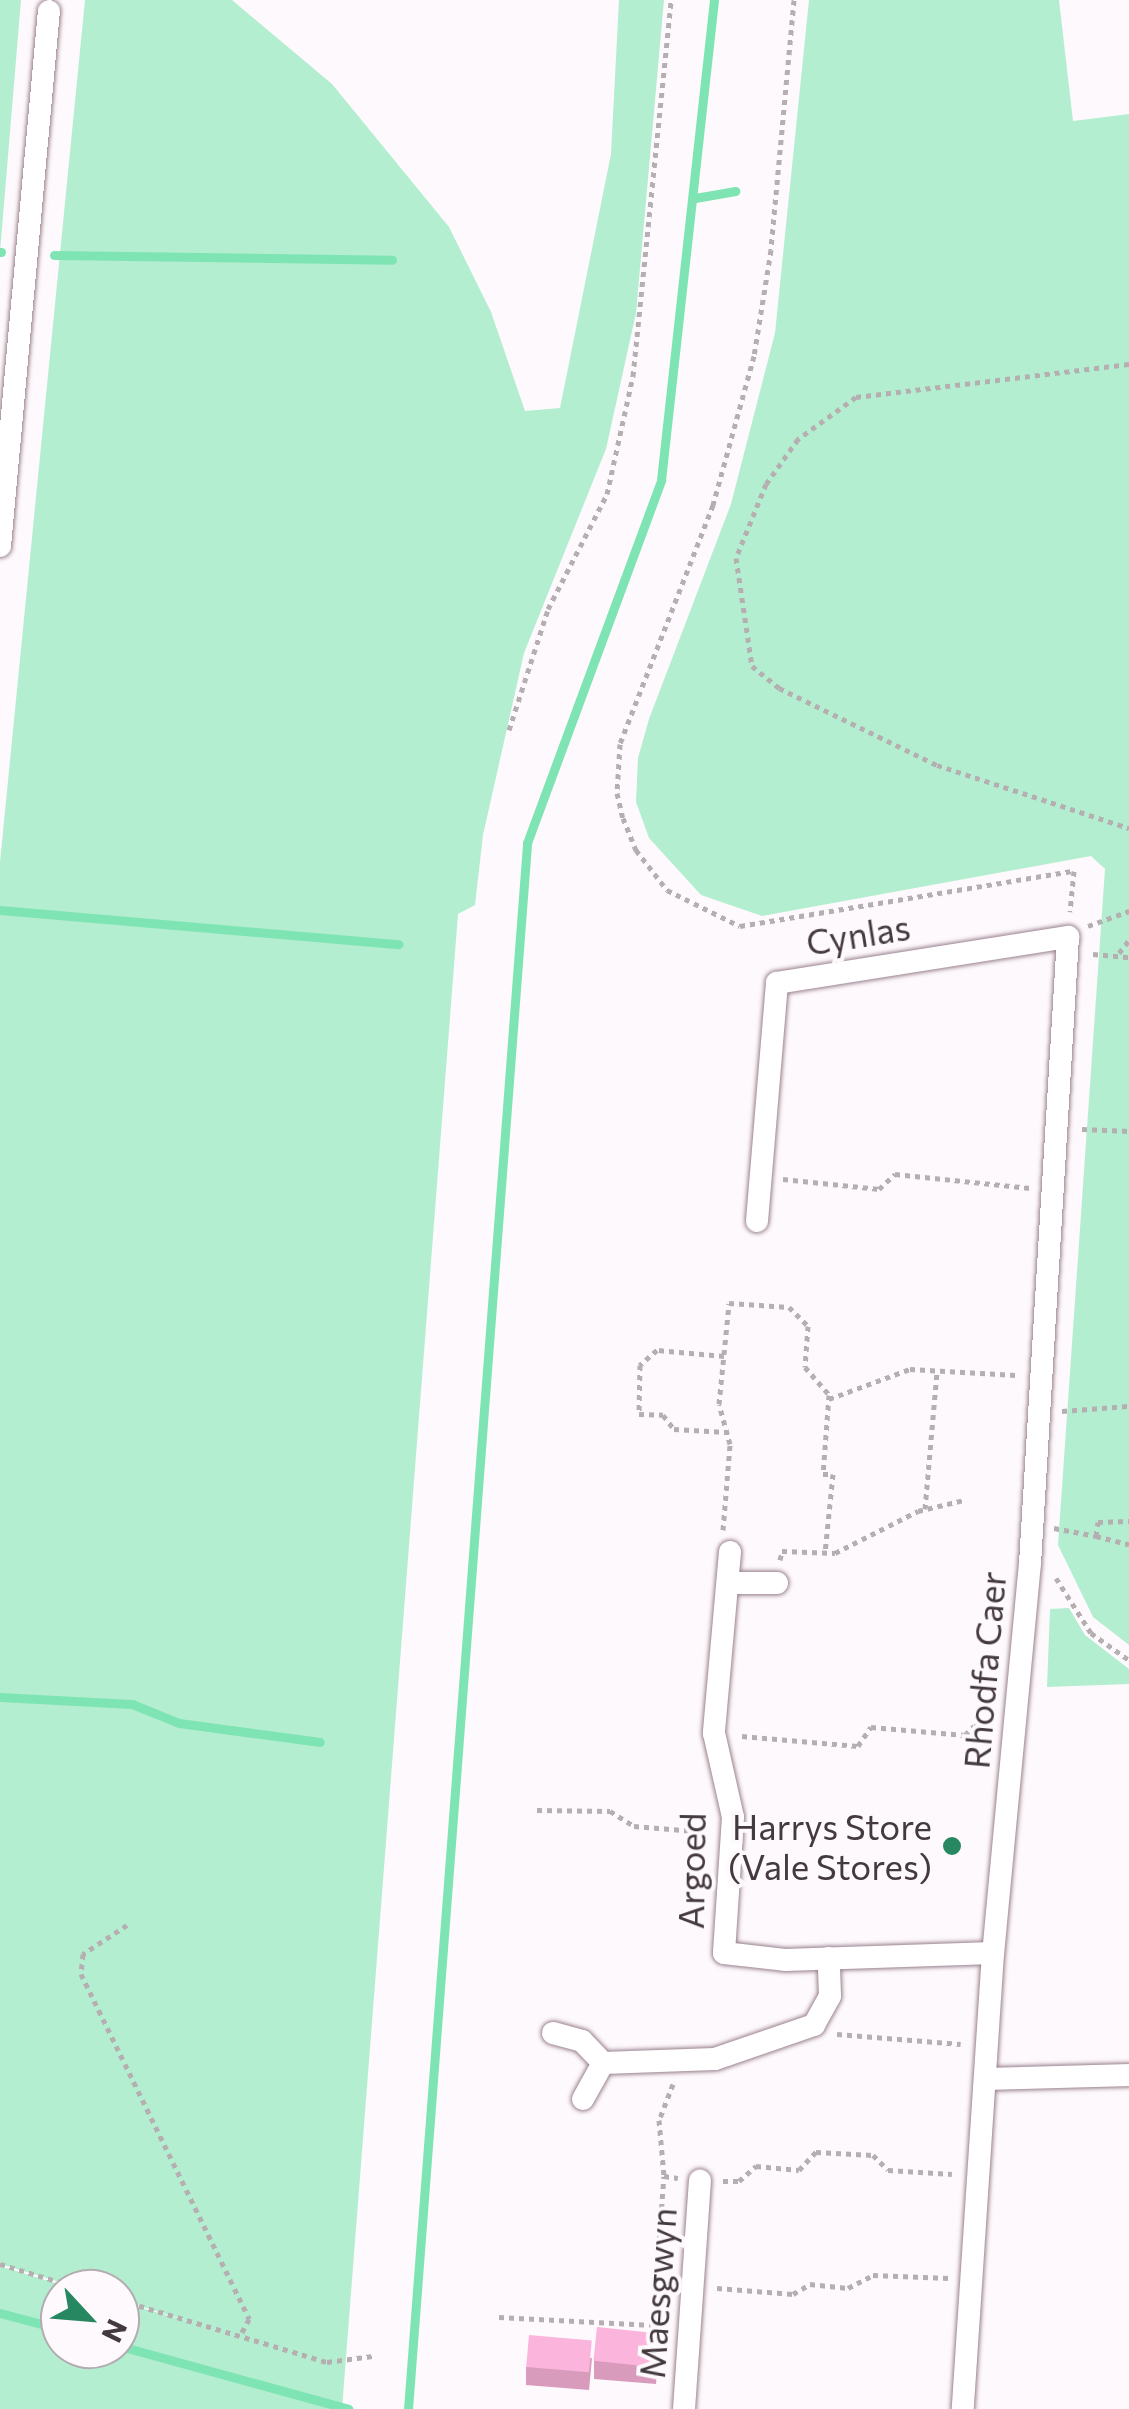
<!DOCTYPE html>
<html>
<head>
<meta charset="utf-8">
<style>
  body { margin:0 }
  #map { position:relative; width:1129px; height:2409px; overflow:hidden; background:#fef9fc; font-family:Commissioner,sans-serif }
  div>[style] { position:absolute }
  .green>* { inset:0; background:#b4eed0 }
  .stream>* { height:9px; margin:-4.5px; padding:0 4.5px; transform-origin:4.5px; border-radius:4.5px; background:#7fe4b4 }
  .path>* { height:5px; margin-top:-2.5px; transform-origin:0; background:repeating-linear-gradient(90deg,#b5afb2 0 5px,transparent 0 10px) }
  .roads { filter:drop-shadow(0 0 2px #9a828f) drop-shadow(0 0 2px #9a828f) }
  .minor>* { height:22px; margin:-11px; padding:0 11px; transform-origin:11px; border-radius:11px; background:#fff }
  .wall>* { inset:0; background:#d89bbc }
  .building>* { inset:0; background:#fbb4db; transform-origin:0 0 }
  .dots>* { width:28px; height:28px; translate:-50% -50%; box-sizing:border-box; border:5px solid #fef9fc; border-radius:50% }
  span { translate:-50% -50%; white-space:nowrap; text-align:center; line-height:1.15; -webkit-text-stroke:8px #fef9fc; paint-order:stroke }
  .street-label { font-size:35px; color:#43393e }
  .poi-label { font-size:35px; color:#43393e }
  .right { translate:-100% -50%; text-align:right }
  .north { position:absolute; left:40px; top:2269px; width:100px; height:100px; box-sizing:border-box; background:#fef9fc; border:2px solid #b3acb0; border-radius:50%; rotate:116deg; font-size:28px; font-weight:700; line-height:40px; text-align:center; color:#43393e }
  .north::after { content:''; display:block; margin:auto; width:35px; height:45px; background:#278760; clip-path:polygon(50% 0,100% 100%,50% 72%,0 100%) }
</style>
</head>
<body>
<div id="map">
  <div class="green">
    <i style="clip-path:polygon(0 0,21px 0,0 252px)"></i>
    <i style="clip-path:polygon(85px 0,232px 0,332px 84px,449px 227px,491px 312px,525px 411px,560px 408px,611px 154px,619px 0,664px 0,636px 313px,606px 449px,524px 653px,483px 835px,475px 905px,458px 914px,342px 2409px,0 2409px,0 2266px,75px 2289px,60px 2289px,60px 2349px,120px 2349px,120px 2302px,191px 2322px,120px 2300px,120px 2289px,83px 2289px,0 2264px,0 862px)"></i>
    <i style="clip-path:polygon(809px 0,1059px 0,1073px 121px,1129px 114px,1129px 1645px,1093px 1617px,1058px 1545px,1105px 869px,1091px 856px,762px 916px,701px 895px,649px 838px,636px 802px,638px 758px,649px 719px,731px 504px,775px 333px)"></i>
    <i style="clip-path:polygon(1069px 1608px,1085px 1635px,1129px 1669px,1129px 1684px,1047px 1687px,1050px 1609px)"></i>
  </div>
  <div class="stream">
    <i style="left:695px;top:198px;width:41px;rotate:-9.9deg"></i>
    <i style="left:0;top:252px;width:1px"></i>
    <i style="left:54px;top:255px;width:338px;rotate:0.8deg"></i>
    <i style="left:0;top:910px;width:400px;rotate:4.9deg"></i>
    <i style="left:0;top:1697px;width:132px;rotate:3deg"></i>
    <i style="left:132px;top:1704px;width:51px;rotate:22deg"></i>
    <i style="left:179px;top:1723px;width:142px;rotate:7.7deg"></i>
    <i style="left:0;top:2313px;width:62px;rotate:14.9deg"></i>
    <i style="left:120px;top:2346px;width:237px;rotate:15.4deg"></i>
    <i style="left:408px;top:2409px;width:1571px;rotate:-85.65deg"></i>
    <i style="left:527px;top:843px;width:387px;rotate:-69.7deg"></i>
    <i style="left:661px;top:480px;width:483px;rotate:-83.7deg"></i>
  </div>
  <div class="path">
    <i style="left:794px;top:0;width:251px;rotate:95.3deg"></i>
    <i style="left:771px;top:250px;width:107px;rotate:99.1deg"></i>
    <i style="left:754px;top:356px;width:155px;rotate:105.4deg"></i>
    <i style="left:713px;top:505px;width:256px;rotate:111.3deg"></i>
    <i style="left:620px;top:744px;width:49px;rotate:93.5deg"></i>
    <i style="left:617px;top:793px;width:26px;rotate:77deg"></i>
    <i style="left:623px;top:818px;width:35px;rotate:68deg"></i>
    <i style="left:636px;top:850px;width:51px;rotate:52.2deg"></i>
    <i style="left:667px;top:890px;width:81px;rotate:26.3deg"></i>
    <i style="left:740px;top:926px;width:338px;rotate:-9.4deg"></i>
    <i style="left:1074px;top:871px;width:41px;rotate:95.6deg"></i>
    <i style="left:1129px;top:364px;width:275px;rotate:173.1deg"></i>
    <i style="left:856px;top:397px;width:72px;rotate:144.1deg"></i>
    <i style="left:798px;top:439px;width:55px;rotate:125.4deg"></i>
    <i style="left:766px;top:484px;width:80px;rotate:112.1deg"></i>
    <i style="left:736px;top:558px;width:109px;rotate:81.6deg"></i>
    <i style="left:752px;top:666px;width:35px;rotate:39deg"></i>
    <i style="left:779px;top:688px;width:176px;rotate:26deg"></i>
    <i style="left:937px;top:765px;width:202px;rotate:18.2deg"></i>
    <i style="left:509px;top:730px;width:127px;rotate:-72.1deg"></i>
    <i style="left:548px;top:609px;width:129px;rotate:-62.8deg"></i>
    <i style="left:607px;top:494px;width:121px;rotate:-77.6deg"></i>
    <i style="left:633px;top:376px;width:378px;rotate:-84.2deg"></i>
    <i style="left:1088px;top:926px;width:44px;rotate:-20.1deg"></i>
    <i style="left:1119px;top:953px;width:16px;rotate:-52deg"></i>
    <i style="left:1093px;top:954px;width:36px;rotate:5deg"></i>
    <i style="left:1082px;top:1129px;width:47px;rotate:2.4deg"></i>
    <i style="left:783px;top:1179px;width:97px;rotate:5.9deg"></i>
    <i style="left:879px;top:1189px;width:22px;rotate:-43deg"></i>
    <i style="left:895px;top:1174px;width:136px;rotate:5.9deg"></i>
    <i style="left:724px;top:1356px;width:67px;rotate:-174.9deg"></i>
    <i style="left:657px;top:1350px;width:23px;rotate:139deg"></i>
    <i style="left:640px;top:1365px;width:49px;rotate:91.2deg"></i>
    <i style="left:639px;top:1414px;width:24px;rotate:2deg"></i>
    <i style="left:663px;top:1415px;width:18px;rotate:52deg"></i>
    <i style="left:674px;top:1429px;width:52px;rotate:3.3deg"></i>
    <i style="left:829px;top:1399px;width:86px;rotate:-20.3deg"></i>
    <i style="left:910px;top:1369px;width:106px;rotate:3.2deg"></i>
    <i style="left:1062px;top:1411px;width:67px;rotate:-4.3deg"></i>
    <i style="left:925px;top:1509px;width:139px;rotate:-85deg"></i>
    <i style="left:1054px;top:1528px;width:43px;rotate:10.8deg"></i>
    <i style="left:1096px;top:1536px;width:14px;rotate:-82deg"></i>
    <i style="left:1098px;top:1522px;width:31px;rotate:-2deg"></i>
    <i style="left:723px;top:1530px;width:86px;rotate:-85.3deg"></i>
    <i style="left:730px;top:1444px;width:41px;rotate:-105.4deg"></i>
    <i style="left:719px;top:1404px;width:101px;rotate:-84.3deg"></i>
    <i style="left:729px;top:1303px;width:60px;rotate:3.8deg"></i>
    <i style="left:789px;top:1307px;width:27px;rotate:45deg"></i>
    <i style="left:808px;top:1326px;width:41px;rotate:94.2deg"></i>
    <i style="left:805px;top:1367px;width:37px;rotate:49deg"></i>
    <i style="left:829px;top:1395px;width:79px;rotate:94.3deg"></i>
    <i style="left:823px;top:1474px;width:10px"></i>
    <i style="left:833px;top:1474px;width:79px;rotate:95.8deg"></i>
    <i style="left:1096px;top:1536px;width:34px;rotate:14deg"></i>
    <i style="left:780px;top:1560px;width:9px;rotate:-77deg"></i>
    <i style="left:782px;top:1551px;width:53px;rotate:2.2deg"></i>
    <i style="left:835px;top:1553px;width:93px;rotate:-26.8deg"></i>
    <i style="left:918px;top:1511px;width:47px;rotate:-13.4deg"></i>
    <i style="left:1056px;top:1578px;width:65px;rotate:57.5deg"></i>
    <i style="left:1091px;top:1633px;width:47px;rotate:35.4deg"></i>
    <i style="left:742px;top:1736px;width:116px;rotate:4.9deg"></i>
    <i style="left:858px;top:1746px;width:23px;rotate:-56deg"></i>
    <i style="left:871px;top:1727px;width:94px;rotate:4.9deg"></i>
    <i style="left:965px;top:1735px;width:13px;rotate:-45deg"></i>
    <i style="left:974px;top:1726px;width:17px;rotate:3deg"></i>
    <i style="left:537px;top:1810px;width:73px;rotate:0.8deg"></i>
    <i style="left:610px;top:1811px;width:28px;rotate:32deg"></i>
    <i style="left:634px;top:1826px;width:61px;rotate:4.7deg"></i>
    <i style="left:695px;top:1831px;width:13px;rotate:-27deg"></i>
    <i style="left:127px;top:1925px;width:53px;rotate:146.6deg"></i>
    <i style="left:83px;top:1954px;width:20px;rotate:96deg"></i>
    <i style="left:81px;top:1974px;width:384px;rotate:64deg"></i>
    <i style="left:249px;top:2319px;width:19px;rotate:118deg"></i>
    <i style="left:837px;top:2034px;width:124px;rotate:4.6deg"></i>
    <i style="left:673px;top:2084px;width:39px;rotate:111deg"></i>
    <i style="left:659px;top:2120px;width:56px;rotate:84.9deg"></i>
    <i style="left:664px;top:2176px;width:14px;rotate:8deg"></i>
    <i style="left:723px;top:2181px;width:16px"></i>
    <i style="left:739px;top:2181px;width:23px;rotate:-41deg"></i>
    <i style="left:756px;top:2166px;width:43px;rotate:5.3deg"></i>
    <i style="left:799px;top:2170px;width:25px;rotate:-47deg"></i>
    <i style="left:816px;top:2152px;width:57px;rotate:3deg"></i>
    <i style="left:873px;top:2155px;width:21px;rotate:45deg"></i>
    <i style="left:888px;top:2170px;width:64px;rotate:3.6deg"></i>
    <i style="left:0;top:2264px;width:87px;rotate:16.8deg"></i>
    <i style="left:717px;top:2288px;width:76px;rotate:4.5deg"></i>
    <i style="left:793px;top:2294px;width:20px;rotate:-30deg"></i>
    <i style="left:810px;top:2284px;width:38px;rotate:6deg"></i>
    <i style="left:848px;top:2288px;width:28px;rotate:-27deg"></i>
    <i style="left:873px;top:2275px;width:76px;rotate:2.3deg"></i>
    <i style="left:120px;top:2300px;width:216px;rotate:16.7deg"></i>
    <i style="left:327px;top:2362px;width:46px;rotate:-7.4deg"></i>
    <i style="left:499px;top:2317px;width:154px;rotate:3deg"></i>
    <i style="left:652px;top:2338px;width:162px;rotate:-85.8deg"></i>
  </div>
  <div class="roads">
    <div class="minor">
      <i style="left:0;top:546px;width:537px;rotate:-84.77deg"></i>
      <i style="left:757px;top:1221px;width:239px;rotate:-85.2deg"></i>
      <i style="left:777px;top:983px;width:295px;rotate:-9deg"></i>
      <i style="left:1068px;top:937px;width:627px;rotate:93.47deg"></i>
      <i style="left:1030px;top:1563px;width:392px;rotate:95.4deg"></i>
      <i style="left:993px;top:1953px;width:457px;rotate:93.8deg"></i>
      <i style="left:730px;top:1552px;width:182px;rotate:95.1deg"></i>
      <i style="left:714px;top:1733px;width:86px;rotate:77.3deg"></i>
      <i style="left:733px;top:1817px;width:136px;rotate:93.8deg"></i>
      <i style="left:724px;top:1953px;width:61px;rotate:6.5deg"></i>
      <i style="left:785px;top:1960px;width:208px;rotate:-1.9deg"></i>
      <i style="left:728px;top:1583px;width:49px"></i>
      <i style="left:553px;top:2033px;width:30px;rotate:15deg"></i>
      <i style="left:582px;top:2041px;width:30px;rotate:46deg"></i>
      <i style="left:603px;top:2063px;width:112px;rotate:-2deg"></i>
      <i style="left:715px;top:2059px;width:105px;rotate:-19deg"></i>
      <i style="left:814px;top:2025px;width:33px;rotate:-61deg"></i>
      <i style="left:830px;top:1996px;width:38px;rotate:-92deg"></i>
      <i style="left:988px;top:2079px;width:141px;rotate:-1.6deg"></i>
      <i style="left:583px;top:2099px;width:41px;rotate:-60.9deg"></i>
      <i style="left:684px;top:2409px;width:229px;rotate:-86deg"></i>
    </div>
  </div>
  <div class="wall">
    <i style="clip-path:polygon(659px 2351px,656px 2384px,594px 2379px,594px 2361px)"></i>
    <i style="clip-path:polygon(592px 2358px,589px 2390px,526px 2385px,526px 2367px)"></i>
  </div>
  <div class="building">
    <i style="left:597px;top:2327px;width:62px;height:34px;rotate:6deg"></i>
    <i style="left:529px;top:2335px;width:63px;height:32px;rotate:5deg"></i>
  </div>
  <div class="dots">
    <i style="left:952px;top:1846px;background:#278760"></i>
  </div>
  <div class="street-label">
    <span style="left:858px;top:934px;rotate:-9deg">Cynlas</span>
    <span style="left:984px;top:1670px;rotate:-85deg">Rhodfa Caer</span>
    <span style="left:691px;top:1871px;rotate:-89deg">Argoed</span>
    <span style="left:657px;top:2293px;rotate:-86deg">Maesgwyn</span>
  </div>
  <div class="poi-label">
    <span class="right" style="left:932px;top:1846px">Harrys Store<br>(Vale Stores)</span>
  </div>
  <div class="north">N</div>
</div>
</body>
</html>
